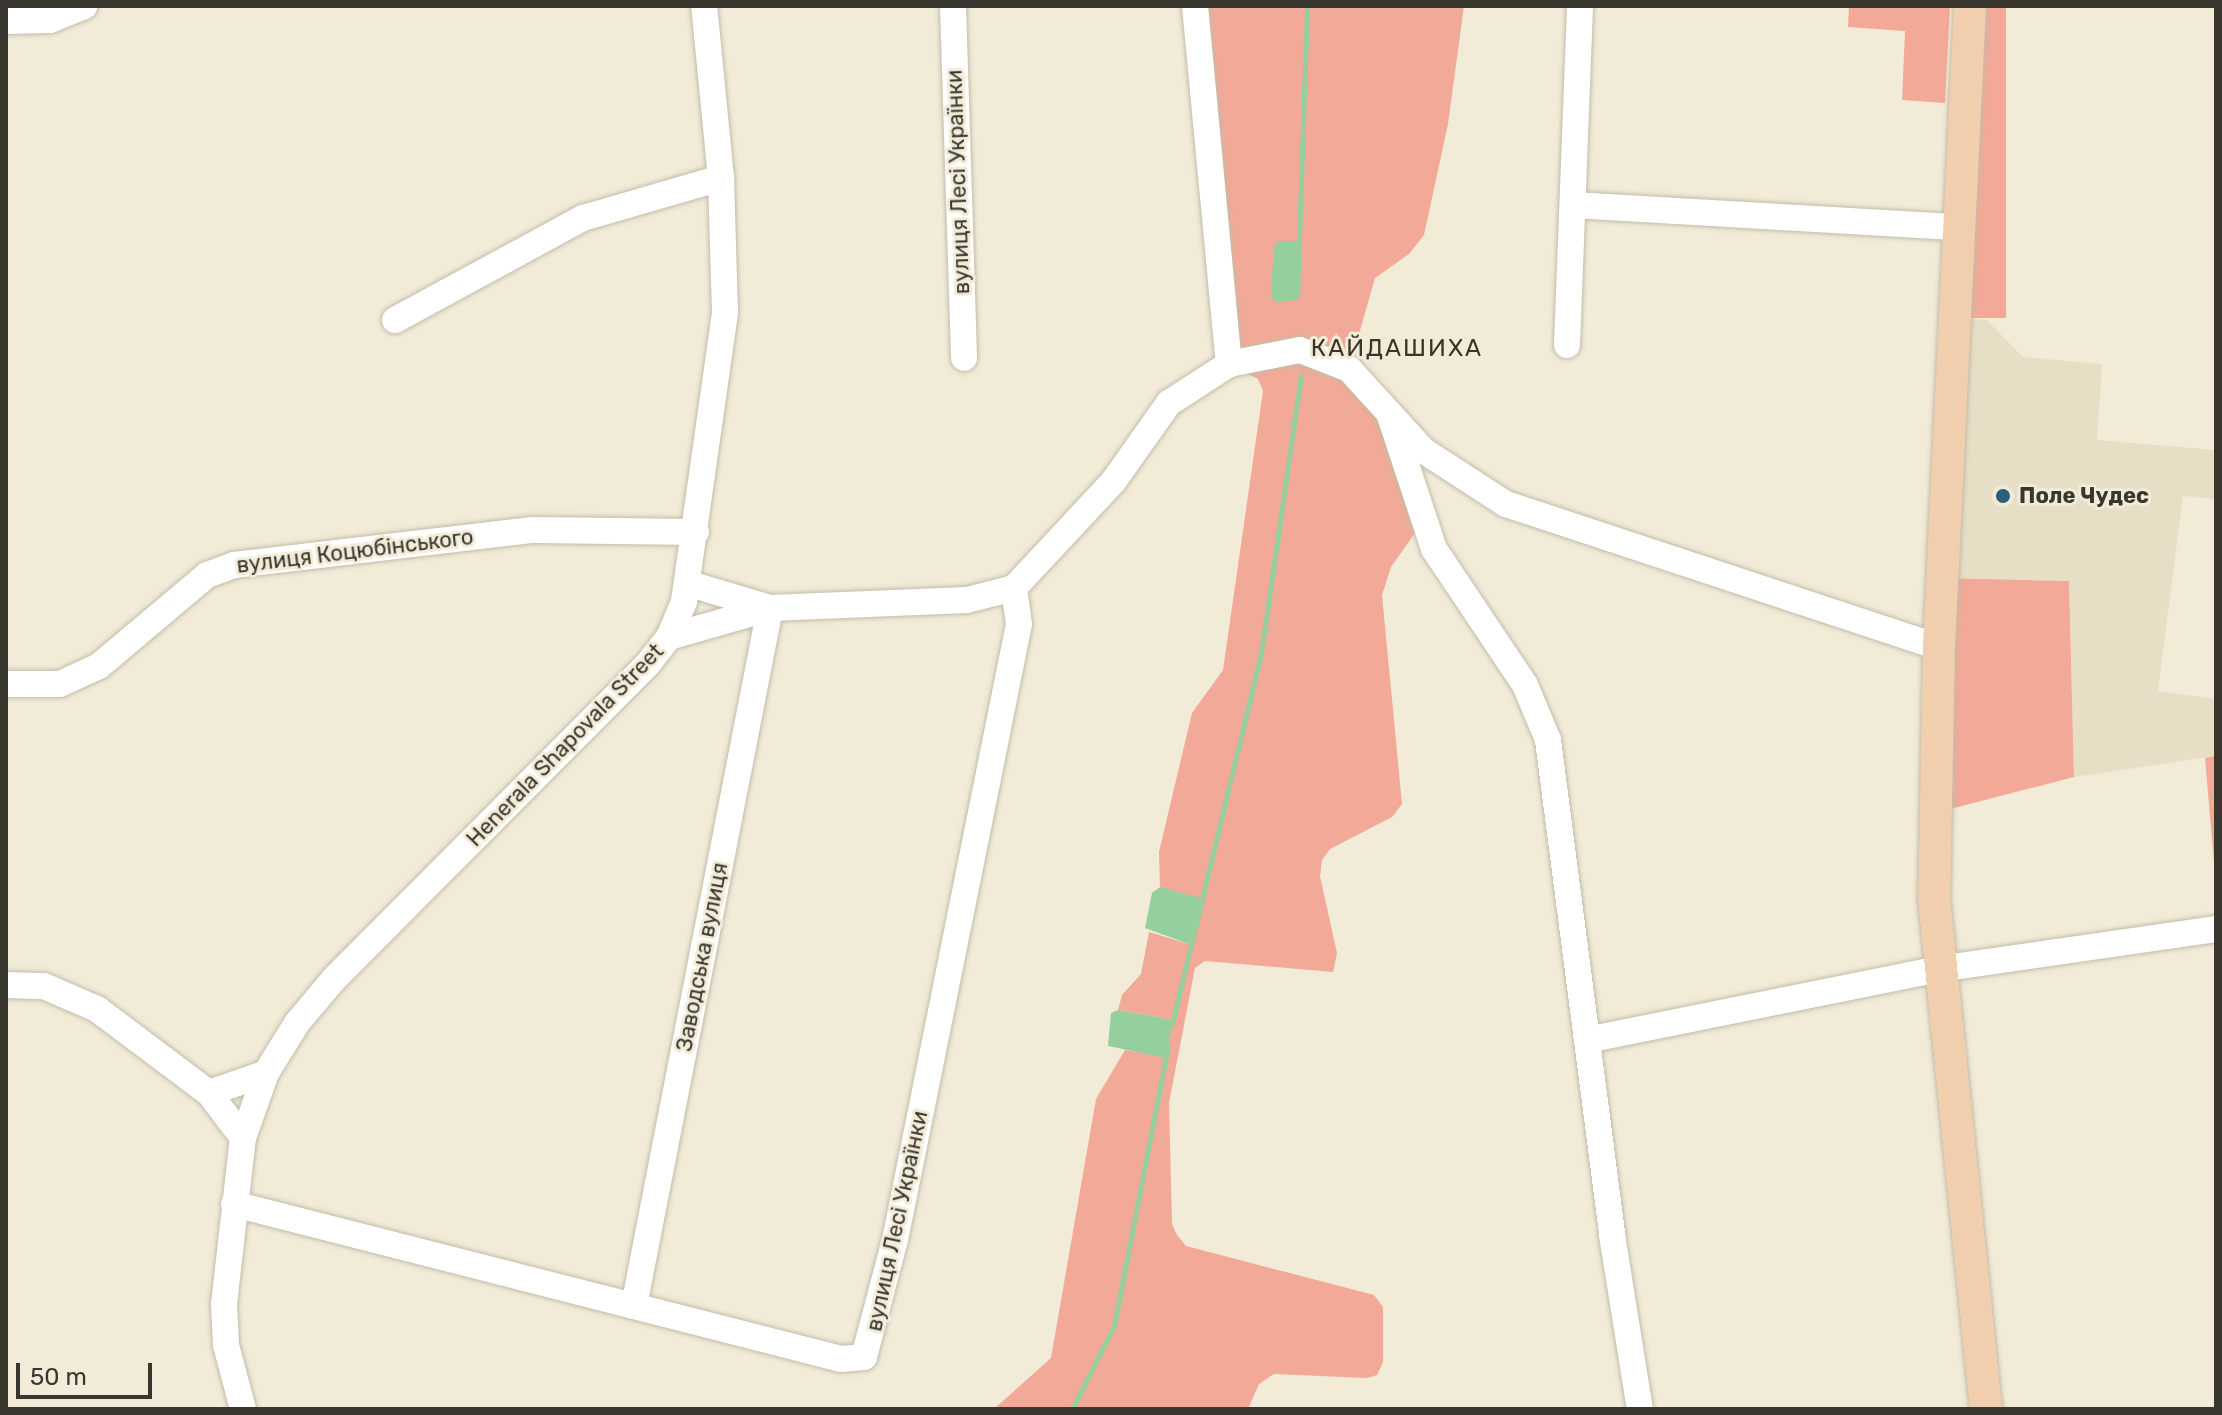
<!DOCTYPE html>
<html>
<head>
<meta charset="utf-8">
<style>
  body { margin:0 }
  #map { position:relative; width:2222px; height:1415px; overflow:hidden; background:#f2ebd8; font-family:Rubik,sans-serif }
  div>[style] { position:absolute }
  .built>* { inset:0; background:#e7dfc5 }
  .green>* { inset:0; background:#f3a997; transform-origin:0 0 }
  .water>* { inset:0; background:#95cf9d }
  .stream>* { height:5px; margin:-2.5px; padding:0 2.5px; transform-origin:2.5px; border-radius:2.5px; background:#95cf9d }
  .roads { filter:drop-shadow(0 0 2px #c2bca9) drop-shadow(0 0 2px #c2bca9) }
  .minor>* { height:26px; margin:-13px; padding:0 13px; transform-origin:13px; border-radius:13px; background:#fff }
  .major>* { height:32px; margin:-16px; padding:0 16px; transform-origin:16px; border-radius:16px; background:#f1cead }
  .dots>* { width:22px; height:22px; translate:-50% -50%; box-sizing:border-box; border:4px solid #f2ebd8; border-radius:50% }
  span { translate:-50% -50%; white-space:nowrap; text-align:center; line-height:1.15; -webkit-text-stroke:6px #f2ebd8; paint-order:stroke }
  .street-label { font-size:22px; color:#38362e }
  .poi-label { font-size:22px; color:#38362e; font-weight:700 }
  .left { translate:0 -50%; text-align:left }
  .neighbourhood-label { font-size:24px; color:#3b3526; letter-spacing:2px }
  .frame { position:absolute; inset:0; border:8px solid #38362e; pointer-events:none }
  .scale { position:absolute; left:16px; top:1363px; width:136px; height:36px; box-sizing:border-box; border:4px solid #38362e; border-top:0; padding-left:10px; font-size:24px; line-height:28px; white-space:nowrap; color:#38362e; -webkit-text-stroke:6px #f2ebd8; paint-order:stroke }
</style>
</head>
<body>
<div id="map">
  <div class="built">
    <i style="clip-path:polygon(1954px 318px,1987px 320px,2023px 357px,2102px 364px,2097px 440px,2216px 450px,2216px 499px,2183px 496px,2158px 691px,2216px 699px,2216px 756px,2074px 777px,2069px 581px,1942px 578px)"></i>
  </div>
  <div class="green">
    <i style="clip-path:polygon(1194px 6px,1464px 6px,1448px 124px,1424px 235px,1409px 254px,1375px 278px,1349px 369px,1375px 392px,1422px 523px,1391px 567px,1382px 595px,1402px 804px,1392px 817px,1330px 849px,1322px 860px,1320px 876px,1337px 953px,1333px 972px,1205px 961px,1195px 968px,1169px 1103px,1172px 1224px,1177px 1235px,1186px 1246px,1374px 1295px,1383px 1307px,1383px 1362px,1377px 1375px,1367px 1378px,1274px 1374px,1259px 1384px,1248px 1409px,994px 1409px,1051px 1358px,1096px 1099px,1125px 1050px,1166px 1057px,1173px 1020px,1118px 1010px,1122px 995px,1141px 974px,1149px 932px,1189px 944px,1201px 899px,1160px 887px,1159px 852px,1192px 713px,1223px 670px,1263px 391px,1258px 379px,1229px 364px)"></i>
    <i style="clip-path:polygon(1849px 6px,1950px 6px,1945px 103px,1902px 100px,1905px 31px,1848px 27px)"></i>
    <i style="left:1970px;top:6px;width:36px;height:312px"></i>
    <i style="clip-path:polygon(1942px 578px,2069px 581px,2074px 777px,1935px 813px)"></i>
    <i style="clip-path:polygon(2216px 756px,2216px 886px,2205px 758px)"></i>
  </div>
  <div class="water">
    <i style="clip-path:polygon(1279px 241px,1299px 241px,1297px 300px,1276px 302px,1271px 297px,1274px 245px)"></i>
    <i style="clip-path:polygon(1160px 887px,1201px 898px,1189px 944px,1145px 928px,1152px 893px)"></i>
    <i style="clip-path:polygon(1118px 1010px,1173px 1020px,1166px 1058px,1108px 1046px,1111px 1013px)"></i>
  </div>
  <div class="stream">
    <i style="left:1297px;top:296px;width:290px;rotate:-88deg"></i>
    <i style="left:1172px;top:1024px;width:382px;rotate:-76.5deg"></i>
    <i style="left:1261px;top:653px;width:281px;rotate:-81.8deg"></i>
    <i style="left:1072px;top:1409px;width:93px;rotate:-63.2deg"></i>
    <i style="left:1114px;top:1326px;width:285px;rotate:-79.1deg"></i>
  </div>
  <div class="roads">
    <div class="minor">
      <i style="left:953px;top:6px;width:352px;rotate:88.2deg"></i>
      <i style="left:1195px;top:6px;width:360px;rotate:84.6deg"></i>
      <i style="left:6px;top:21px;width:44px;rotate:-1.3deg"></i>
      <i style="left:50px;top:20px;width:37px;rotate:-22deg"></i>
      <i style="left:1573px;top:205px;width:386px;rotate:3.3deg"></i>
      <i style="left:395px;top:320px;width:214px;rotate:-28.5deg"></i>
      <i style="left:583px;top:218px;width:144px;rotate:-16.2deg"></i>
      <i style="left:1567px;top:345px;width:339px;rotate:-87.8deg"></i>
      <i style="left:1391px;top:419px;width:137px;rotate:71.7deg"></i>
      <i style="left:1434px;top:549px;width:164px;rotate:56.2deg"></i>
      <i style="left:1525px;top:685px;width:60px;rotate:67.3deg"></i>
      <i style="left:1548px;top:740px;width:499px;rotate:82.6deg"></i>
      <i style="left:1612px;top:1235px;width:176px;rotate:80.9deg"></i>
      <i style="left:669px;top:637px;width:105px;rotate:-16deg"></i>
      <i style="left:770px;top:608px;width:197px;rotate:-2.3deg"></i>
      <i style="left:967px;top:600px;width:49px;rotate:-14.3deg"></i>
      <i style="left:1014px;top:588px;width:145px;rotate:-47deg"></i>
      <i style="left:1113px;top:482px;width:97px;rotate:-54.7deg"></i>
      <i style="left:1169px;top:403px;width:72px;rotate:-33deg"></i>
      <i style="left:1229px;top:364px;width:72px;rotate:-11.2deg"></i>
      <i style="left:1300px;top:350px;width:53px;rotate:21.2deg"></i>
      <i style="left:1349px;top:369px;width:111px;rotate:47.6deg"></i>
      <i style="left:1424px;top:451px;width:98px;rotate:32.9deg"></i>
      <i style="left:1506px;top:504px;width:456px;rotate:18.3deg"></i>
      <i style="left:6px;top:684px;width:54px"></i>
      <i style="left:60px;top:684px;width:43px;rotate:-24.8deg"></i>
      <i style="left:99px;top:666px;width:141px;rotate:-40.1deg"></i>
      <i style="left:207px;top:575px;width:29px;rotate:-20deg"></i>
      <i style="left:234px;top:565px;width:301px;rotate:-6.7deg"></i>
      <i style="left:533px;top:530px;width:163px;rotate:0.7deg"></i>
      <i style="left:6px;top:985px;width:38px;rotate:2deg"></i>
      <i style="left:44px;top:986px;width:58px;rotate:23.5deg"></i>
      <i style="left:97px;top:1009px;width:140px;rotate:36.9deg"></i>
      <i style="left:209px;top:1093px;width:56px;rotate:52.9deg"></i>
      <i style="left:1587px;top:1040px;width:359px;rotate:-11.4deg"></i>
      <i style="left:1939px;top:969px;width:280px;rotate:-8.2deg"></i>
      <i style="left:209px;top:1093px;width:60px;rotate:-19.3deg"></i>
      <i style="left:234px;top:1204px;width:626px;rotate:14.32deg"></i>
      <i style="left:841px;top:1359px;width:23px;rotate:-5deg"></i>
      <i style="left:864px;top:1357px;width:121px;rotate:-75.2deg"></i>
      <i style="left:895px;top:1240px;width:628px;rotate:-78.62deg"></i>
      <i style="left:1019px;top:624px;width:36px;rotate:-98deg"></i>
      <i style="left:634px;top:1306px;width:711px;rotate:-78.97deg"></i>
      <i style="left:770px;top:608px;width:84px;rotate:-163.3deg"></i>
      <i style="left:243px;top:1409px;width:66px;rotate:-104.9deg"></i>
      <i style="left:226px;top:1345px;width:41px;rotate:-92.8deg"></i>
      <i style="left:224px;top:1304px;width:167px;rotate:-83.5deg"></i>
      <i style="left:243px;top:1138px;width:69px;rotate:-70.5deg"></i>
      <i style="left:266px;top:1073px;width:59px;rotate:-58.2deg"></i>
      <i style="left:297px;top:1023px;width:57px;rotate:-49.9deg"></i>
      <i style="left:334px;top:979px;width:443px;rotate:-45.1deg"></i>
      <i style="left:647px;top:665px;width:36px;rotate:-52deg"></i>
      <i style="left:669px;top:637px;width:39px;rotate:-67deg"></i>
      <i style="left:684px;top:601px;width:291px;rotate:-81.9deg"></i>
      <i style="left:725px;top:313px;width:135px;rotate:-91.7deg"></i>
      <i style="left:721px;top:178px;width:173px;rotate:-95.6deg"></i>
    </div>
    <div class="major">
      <i style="left:1970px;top:6px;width:642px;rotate:92.77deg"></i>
      <i style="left:1939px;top:647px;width:251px;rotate:91.1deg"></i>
      <i style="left:1934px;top:898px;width:514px;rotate:84.19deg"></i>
    </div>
  </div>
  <div class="dots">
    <i style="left:2003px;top:496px;background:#2a5f7b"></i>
  </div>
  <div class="street-label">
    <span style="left:958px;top:182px;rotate:-92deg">вулиця Лесі Українки</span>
    <span style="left:355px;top:551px;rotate:-7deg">вулиця Коцюбінського</span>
    <span style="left:565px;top:745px;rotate:-46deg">Henerala Shapovala Street</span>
    <span style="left:702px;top:957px;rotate:-79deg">Заводська вулиця</span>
    <span style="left:897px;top:1221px;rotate:-78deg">вулиця Лесі Українки</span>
  </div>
  <div class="poi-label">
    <span class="left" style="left:2019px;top:496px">Поле Чудес</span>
  </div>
  <div class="neighbourhood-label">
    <span style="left:1397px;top:349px">КАЙДАШИХА</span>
  </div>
  <div class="frame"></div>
  <div class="scale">50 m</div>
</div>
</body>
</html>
